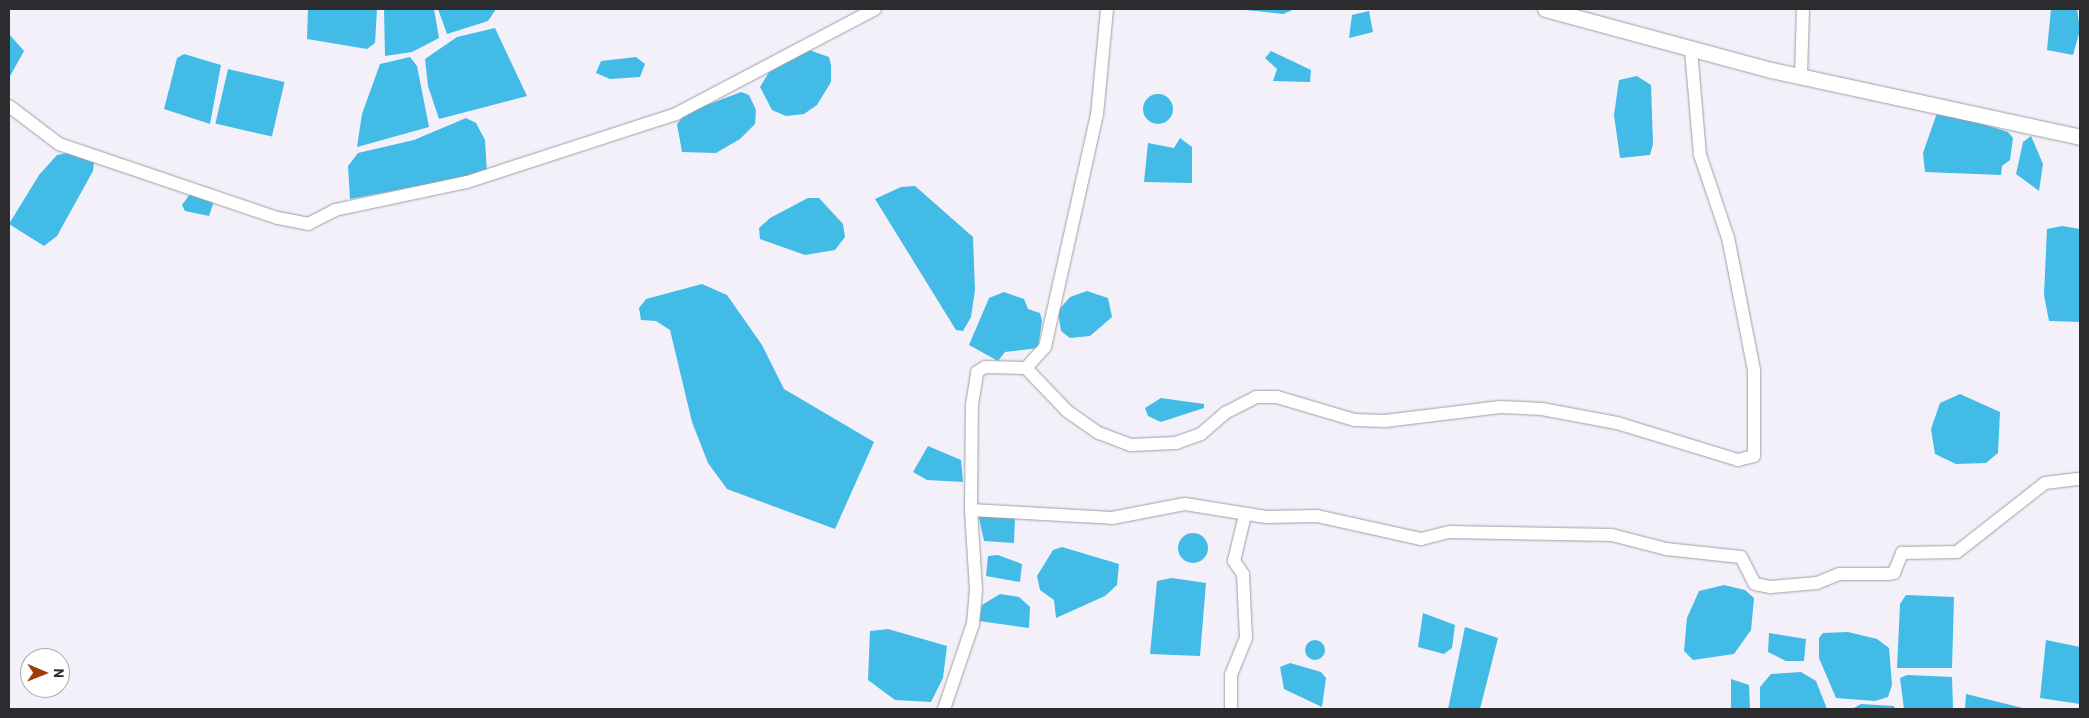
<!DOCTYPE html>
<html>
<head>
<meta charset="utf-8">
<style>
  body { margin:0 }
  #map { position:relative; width:2089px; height:718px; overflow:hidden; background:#f3f0fa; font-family:Barlow,sans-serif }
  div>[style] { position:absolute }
  .water>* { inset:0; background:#42bbe6; transform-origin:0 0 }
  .round { border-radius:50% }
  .roads { filter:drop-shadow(0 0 1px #a09da5) drop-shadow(0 0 1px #a09da5) }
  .minor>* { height:12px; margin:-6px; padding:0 6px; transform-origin:6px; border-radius:6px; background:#fff }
  .tertiary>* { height:15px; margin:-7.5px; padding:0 7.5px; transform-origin:7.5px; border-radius:7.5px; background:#fff }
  span { translate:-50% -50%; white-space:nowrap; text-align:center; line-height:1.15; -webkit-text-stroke:5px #fff; paint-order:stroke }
  .frame { position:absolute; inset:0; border:10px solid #2c2b2e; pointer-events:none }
  .north { position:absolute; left:20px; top:648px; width:50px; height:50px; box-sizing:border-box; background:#fff; border:1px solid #abaaab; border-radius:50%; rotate:91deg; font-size:14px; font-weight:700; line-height:20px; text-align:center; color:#2c2b2e }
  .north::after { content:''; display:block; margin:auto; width:18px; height:22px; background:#a03c09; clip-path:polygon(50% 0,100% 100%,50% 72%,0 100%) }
</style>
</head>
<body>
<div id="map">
  <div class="water">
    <i style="clip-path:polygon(308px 9px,377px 9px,375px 43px,367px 49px,307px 39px)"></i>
    <i style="clip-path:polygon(384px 9px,434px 9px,439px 38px,412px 52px,385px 56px)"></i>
    <i style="clip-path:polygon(438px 9px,496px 9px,488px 21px,447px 34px)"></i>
    <i style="clip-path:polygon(1237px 9px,1295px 9px,1283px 14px)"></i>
    <i style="clip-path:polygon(2051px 9px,2077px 9px,2080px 30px,2073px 55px,2047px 50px)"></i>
    <i style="clip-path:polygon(1369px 11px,1373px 32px,1349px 38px,1352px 15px)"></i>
    <i style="clip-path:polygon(495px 28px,527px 96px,439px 119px,428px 86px,425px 59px,457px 37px)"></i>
    <i style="clip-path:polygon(9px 34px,24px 51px,9px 78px)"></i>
    <i style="clip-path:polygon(809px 50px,829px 57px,831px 65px,831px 82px,817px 105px,804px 114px,786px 116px,772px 110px,760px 87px,771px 69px)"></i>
    <i style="clip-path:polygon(1271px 51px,1311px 70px,1310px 82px,1273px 81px,1277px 69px,1265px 58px)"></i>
    <i style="clip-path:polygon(184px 54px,221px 65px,210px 124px,164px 109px,177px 58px)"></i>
    <i style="clip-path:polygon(410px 57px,417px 66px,429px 127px,357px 147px,362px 114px,380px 64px)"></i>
    <i style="clip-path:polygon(636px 57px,645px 64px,640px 77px,610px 79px,596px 73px,601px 61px)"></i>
    <i style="left:228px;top:69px;width:58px;height:56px;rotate:13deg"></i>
    <i style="clip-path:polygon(1637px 76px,1651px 85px,1653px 144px,1650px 155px,1620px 158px,1614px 115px,1619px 80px)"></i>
    <i style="clip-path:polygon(741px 92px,749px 95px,756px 110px,755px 124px,740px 139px,716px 153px,682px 152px,677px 124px,686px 113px)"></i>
    <i class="round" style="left:1143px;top:94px;width:30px;height:30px"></i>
    <i style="clip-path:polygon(1938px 110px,2008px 132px,2013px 138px,2010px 160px,2002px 166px,2001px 175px,1925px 172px,1923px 153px)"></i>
    <i style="clip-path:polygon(466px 118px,476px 123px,485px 140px,487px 173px,350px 199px,348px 166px,358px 153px,414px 140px)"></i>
    <i style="clip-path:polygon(2031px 136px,2043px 164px,2039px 191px,2016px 174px,2023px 142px)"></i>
    <i style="clip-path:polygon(1180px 138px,1192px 147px,1192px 183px,1144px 182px,1148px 143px,1174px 148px)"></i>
    <i style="clip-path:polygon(68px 153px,94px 162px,93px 171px,57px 236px,44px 246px,9px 224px,39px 175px,57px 155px)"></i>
    <i style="clip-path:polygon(915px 186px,973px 237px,975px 290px,971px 317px,963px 331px,956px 330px,875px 199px,901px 187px)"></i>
    <i style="clip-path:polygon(190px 194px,214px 201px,209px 216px,185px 211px,182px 205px)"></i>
    <i style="clip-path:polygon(808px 198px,819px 198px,843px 224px,845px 237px,835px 250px,805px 255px,760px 239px,759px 228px,770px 218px)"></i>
    <i style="clip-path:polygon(2062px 226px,2080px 229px,2080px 322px,2049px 321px,2044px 295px,2047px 229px)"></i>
    <i style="clip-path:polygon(702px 284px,727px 295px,762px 345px,784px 389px,874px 442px,835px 529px,727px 489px,708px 463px,692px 422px,670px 330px,656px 321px,641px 320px,639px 308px,646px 299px)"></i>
    <i style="clip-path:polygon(1087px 291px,1108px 298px,1112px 317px,1090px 336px,1070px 338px,1061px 331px,1058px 311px,1070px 297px)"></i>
    <i style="clip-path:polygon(1004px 292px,1024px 299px,1028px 309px,1040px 313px,1042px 321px,1038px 348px,1005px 352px,998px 361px,969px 345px,989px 298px)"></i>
    <i style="clip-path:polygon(1960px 394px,2000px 412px,1998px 453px,1986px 463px,1956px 464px,1935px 454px,1931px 429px,1940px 403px)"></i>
    <i style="clip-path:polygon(1161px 398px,1204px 404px,1204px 408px,1161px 422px,1148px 416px,1145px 408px)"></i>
    <i style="clip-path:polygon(928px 446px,961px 460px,963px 482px,927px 480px,913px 472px)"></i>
    <i style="clip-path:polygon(984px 514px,1015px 518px,1014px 543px,984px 541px,979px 518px)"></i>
    <i class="round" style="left:1178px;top:533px;width:30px;height:30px"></i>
    <i style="clip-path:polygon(1062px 547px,1119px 564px,1117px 585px,1105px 596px,1056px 618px,1054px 600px,1040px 590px,1037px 576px,1053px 550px)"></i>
    <i style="clip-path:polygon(998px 555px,1022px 564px,1020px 582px,986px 576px,988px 556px)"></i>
    <i style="clip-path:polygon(1172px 578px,1206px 583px,1200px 656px,1150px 654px,1157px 581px)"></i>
    <i style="clip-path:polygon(1724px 585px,1745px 590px,1754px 598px,1751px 630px,1734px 654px,1693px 660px,1684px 651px,1687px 618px,1699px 591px)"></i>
    <i style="clip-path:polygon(1000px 594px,1019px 597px,1030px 607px,1029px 628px,979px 621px,982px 605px)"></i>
    <i style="clip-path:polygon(1906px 595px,1954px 597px,1952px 668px,1897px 668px,1900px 604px)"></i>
    <i style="clip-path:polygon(1423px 613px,1455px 625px,1452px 648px,1444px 654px,1418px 647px)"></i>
    <i style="clip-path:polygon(1465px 627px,1498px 638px,1480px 709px,1448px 709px)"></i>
    <i style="clip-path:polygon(888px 629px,947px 646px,943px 678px,931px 702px,895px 700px,868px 680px,870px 631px)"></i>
    <i style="clip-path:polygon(1848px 632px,1877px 639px,1889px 648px,1892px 685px,1888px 697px,1875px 701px,1836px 698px,1819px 658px,1819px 638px,1823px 633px)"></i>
    <i style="clip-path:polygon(1769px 633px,1806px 639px,1804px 661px,1786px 661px,1768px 652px)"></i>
    <i class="round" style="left:1305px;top:640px;width:20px;height:20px"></i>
    <i style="clip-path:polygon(2046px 640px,2080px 647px,2080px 704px,2040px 698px)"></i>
    <i style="clip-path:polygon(1290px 663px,1321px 672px,1326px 678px,1322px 707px,1284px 689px,1280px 667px)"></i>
    <i style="clip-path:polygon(1801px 672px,1816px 681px,1827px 709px,1760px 709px,1760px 687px,1771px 674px)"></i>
    <i style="clip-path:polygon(1907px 675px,1952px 677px,1953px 709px,1904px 709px,1900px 678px)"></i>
    <i style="clip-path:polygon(1731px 679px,1749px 685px,1750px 709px,1731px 709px)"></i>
    <i style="clip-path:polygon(1966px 694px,2027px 709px,1965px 709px)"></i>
    <i style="clip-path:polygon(1861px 704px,1894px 706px,1895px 709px,1852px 709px)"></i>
  </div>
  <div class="roads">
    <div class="minor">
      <i style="left:1801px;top:76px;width:67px;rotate:-88.3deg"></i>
      <i style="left:9px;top:106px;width:63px;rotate:37.2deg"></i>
      <i style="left:59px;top:144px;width:231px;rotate:18.7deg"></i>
      <i style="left:278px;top:218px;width:31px;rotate:11deg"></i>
      <i style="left:308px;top:224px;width:30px;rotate:-27deg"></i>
      <i style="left:335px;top:210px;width:135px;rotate:-12deg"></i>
      <i style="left:467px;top:182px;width:220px;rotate:-18deg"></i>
      <i style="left:676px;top:114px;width:225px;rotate:-27.8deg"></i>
      <i style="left:1026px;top:368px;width:59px;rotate:46.4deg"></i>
      <i style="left:1067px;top:411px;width:39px;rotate:35deg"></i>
      <i style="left:1099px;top:433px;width:34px;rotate:21deg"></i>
      <i style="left:1131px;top:445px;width:45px;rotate:-2.5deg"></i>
      <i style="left:1176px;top:443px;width:27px;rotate:-20deg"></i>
      <i style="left:1201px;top:434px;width:32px;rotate:-41deg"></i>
      <i style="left:1225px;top:413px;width:35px;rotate:-27deg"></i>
      <i style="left:1256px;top:397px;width:21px"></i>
      <i style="left:1277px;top:397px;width:80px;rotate:16.6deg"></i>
      <i style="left:1354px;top:420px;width:31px;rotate:2deg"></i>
      <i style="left:1385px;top:421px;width:116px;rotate:-6.9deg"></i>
      <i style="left:1500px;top:407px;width:42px;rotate:2.7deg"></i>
      <i style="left:1542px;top:409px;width:76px;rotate:10.6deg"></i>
      <i style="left:1617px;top:423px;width:127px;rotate:17deg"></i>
      <i style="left:1738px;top:460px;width:16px;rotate:-14deg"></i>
      <i style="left:1754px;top:456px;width:86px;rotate:-90deg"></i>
      <i style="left:1754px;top:370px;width:135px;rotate:-101.1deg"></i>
      <i style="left:1728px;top:238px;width:88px;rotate:-108.6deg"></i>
      <i style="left:1700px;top:155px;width:106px;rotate:-94.9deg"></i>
      <i style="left:971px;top:510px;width:141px;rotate:3.2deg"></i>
      <i style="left:1112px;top:518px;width:74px;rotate:-10.9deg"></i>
      <i style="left:1185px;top:504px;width:82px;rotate:9.1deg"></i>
      <i style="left:1266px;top:517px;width:51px;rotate:-1.1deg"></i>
      <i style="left:1317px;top:516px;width:107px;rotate:12.5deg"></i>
      <i style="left:1421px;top:539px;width:30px;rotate:-14deg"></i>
      <i style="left:1450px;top:532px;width:162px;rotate:1.1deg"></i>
      <i style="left:1612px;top:535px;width:56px;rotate:14.5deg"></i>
      <i style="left:1666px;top:549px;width:75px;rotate:6.1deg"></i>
      <i style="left:1741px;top:557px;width:30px;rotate:63deg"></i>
      <i style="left:1755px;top:584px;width:16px;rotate:11deg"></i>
      <i style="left:1771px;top:587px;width:46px;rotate:-5deg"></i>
      <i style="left:1817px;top:583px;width:24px;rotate:-22deg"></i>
      <i style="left:1839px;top:574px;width:48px"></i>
      <i style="left:1887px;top:574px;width:7px;rotate:-8deg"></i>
      <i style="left:1894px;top:573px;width:22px;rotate:-68deg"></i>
      <i style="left:1902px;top:553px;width:55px;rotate:-1deg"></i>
      <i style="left:1957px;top:552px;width:112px;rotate:-38.1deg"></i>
      <i style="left:2045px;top:483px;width:35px;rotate:-7deg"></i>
      <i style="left:944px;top:709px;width:90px;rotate:-71.2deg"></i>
      <i style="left:973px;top:624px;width:34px;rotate:-85deg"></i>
      <i style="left:976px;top:590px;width:80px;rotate:-93.6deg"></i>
      <i style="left:971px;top:510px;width:105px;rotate:-89.5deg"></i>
      <i style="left:972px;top:405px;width:33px;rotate:-81deg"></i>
      <i style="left:977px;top:372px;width:9px;rotate:-32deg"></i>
      <i style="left:985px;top:367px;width:41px;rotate:1.4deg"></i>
      <i style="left:1026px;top:368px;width:28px;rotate:-48deg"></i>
      <i style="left:1045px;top:347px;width:238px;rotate:-77.4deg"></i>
      <i style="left:1097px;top:115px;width:106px;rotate:-84.6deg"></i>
      <i style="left:1231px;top:709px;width:34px;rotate:-90deg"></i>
      <i style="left:1231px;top:675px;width:40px;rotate:-68deg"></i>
      <i style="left:1246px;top:638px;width:64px;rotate:-92.7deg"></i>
      <i style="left:1243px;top:574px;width:16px;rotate:-125deg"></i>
      <i style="left:1234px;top:561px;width:47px;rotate:-76.6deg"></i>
    </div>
    <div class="tertiary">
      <i style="left:1545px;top:9px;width:234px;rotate:15.1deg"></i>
      <i style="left:1771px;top:70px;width:316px;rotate:12.2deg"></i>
    </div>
  </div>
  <div class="frame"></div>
  <div class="north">N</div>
</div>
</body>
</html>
